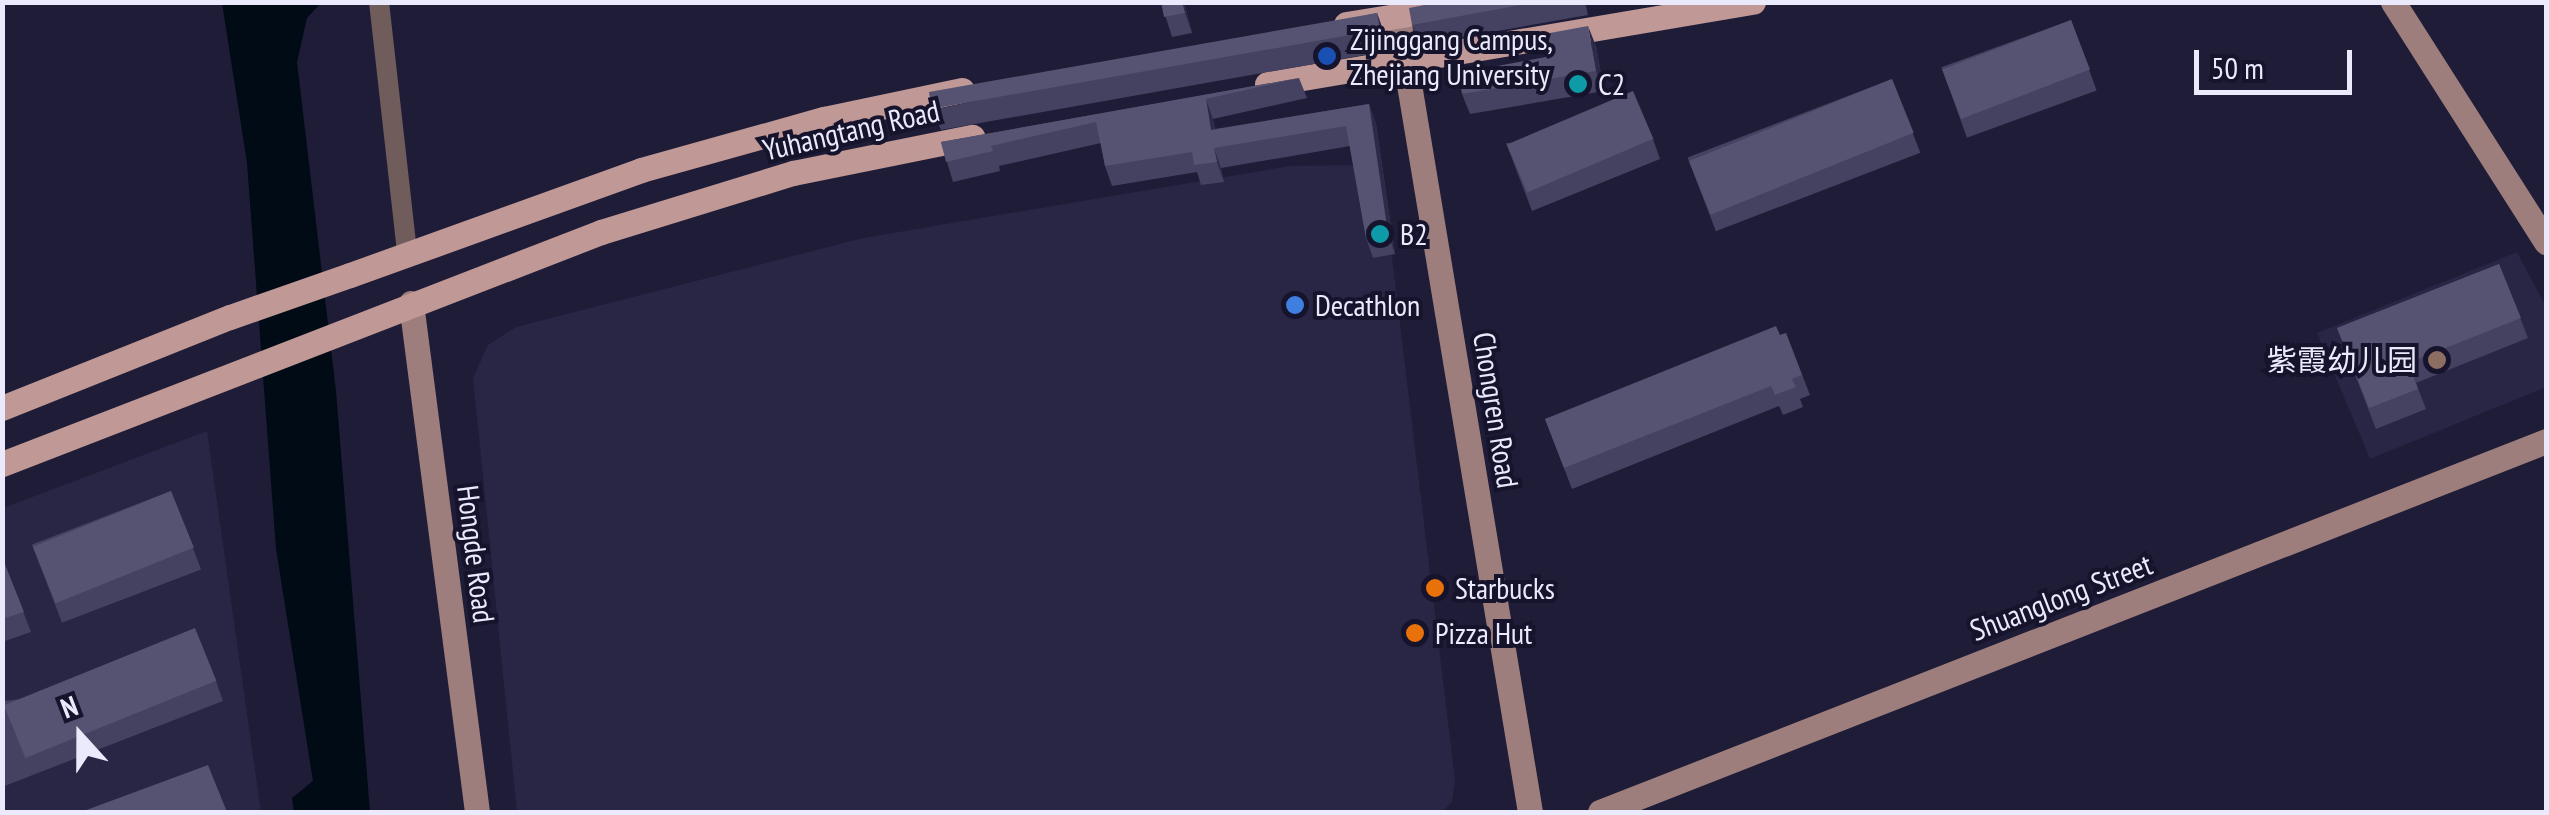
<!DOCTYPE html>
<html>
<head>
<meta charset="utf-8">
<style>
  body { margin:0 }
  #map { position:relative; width:2549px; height:815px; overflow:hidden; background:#1f1c37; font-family:"PT Sans Narrow","Noto Sans SC",sans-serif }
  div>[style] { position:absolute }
  .built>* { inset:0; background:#282545 }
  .water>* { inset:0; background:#000b15 }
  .street>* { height:20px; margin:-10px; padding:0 10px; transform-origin:10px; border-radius:10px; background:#705c5b }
  .secondary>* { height:25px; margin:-12.5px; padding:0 12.5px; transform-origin:12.5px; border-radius:12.5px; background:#9d7e7c }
  .primary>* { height:25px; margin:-12.5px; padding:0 12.5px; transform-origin:12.5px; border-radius:12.5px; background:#c09895 }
  .primary-bridge>* { height:25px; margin:-12.5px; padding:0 12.5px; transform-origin:12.5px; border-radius:12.5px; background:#c09895 }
  .wall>* { inset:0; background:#444161; transform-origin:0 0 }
  .shaded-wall>* { inset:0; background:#2d2a49 }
  .building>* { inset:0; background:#555371; transform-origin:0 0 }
  .dots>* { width:28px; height:28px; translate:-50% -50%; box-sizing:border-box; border:5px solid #16132d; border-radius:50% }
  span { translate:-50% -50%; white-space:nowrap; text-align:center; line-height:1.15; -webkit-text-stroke:8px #16132d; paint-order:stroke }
  .poi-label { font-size:30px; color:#eaeafc }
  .left { translate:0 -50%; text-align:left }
  .right { translate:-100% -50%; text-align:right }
  .street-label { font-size:30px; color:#eaeafc }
  .frame { position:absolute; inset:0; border:5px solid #eaeafc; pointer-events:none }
  .north { position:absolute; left:30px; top:685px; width:100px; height:100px; -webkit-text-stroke:8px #16132d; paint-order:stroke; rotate:339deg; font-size:28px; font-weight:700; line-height:40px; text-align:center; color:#eaeafc }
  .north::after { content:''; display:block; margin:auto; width:35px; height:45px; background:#eaeafc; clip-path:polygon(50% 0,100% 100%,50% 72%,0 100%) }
  .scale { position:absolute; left:2194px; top:50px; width:158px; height:45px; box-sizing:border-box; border:5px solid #eaeafc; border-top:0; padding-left:12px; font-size:30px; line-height:35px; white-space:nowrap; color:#eaeafc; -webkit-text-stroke:8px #16132d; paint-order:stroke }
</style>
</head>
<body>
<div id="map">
  <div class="built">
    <i style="clip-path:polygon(1358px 165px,1385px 199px,1455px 780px,1452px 802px,1442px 812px,517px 812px,473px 378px,488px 345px,516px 327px,863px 238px,1290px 166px)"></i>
    <i style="clip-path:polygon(2517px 252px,2546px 307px,2546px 387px,2370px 459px,2317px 333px)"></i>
    <i style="clip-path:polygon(207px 431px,261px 812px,3px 812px,3px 508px)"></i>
  </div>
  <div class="water">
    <i style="clip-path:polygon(222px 3px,321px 3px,307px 18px,297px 62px,336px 391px,370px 812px,294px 812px,292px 798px,313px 781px,276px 549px,247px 163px)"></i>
  </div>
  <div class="street">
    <i style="left:379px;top:2px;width:253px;rotate:83.6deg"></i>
  </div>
  <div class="secondary">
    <i style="left:2393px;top:2px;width:285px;rotate:57.5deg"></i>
    <i style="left:1398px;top:18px;width:805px;rotate:80.56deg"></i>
    <i style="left:411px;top:303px;width:513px;rotate:82.61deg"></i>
    <i style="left:1600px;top:812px;width:1016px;rotate:-21.41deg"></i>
  </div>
  <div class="primary">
    <i style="left:1346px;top:24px;width:140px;rotate:-9.1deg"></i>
    <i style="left:1267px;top:84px;width:493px;rotate:-9.6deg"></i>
    <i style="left:350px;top:275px;width:309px;rotate:-19.8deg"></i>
    <i style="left:641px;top:170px;width:190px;rotate:-15.6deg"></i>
    <i style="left:824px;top:119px;width:141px;rotate:-11.9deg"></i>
    <i style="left:2px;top:408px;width:245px;rotate:-21.8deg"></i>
    <i style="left:2px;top:464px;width:642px;rotate:-21.17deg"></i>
    <i style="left:601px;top:232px;width:201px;rotate:-17.1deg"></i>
    <i style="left:793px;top:173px;width:183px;rotate:-11.4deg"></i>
  </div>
  <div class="primary-bridge">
    <i style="left:230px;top:317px;width:127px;rotate:-19.3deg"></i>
  </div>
  <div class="wall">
    <i style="clip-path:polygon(1161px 2px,1184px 2px,1192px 33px,1172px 37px)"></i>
    <i style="clip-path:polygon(1440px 2px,1585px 2px,1588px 15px,1419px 45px,1412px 25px)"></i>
    <i style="clip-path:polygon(1377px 13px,1384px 33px,1387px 51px,941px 130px,933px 110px)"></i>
    <i style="left:2071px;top:20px;width:75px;height:138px;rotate:70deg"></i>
    <i style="clip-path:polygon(1596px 46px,1604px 91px,1470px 114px,1462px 94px,1546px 57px)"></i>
    <i style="clip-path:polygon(1299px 78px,1307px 98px,1213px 119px,1215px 129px,1369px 104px,1376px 124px,1395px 254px,1373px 258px,1366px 238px,1350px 146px,1221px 168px,1224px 182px,1201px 185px,1197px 172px,1112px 186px,1105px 166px,1101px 143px,999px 166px,1000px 171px,953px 182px,941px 142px)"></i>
    <i style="left:1892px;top:79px;width:79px;height:219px;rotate:69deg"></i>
    <i style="clip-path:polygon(1653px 139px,1660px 159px,1532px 211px,1506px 143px)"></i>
    <i style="clip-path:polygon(2499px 264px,2528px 338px,2416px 383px,2426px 409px,2376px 429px,2337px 328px)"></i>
    <i style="clip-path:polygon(1786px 333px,1810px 395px,1800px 399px,1803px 407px,1783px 415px,1779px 406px,1572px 489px,1545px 419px)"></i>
    <i style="left:171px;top:491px;width:84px;height:149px;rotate:69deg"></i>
    <i style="clip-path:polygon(2px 557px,31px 632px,2px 642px)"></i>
    <i style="clip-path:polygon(216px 681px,223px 701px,2px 787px,2px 701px)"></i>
  </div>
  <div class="shaded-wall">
    <i style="clip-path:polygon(1182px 2px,1184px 2px,1192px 33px,1185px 13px)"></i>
    <i style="clip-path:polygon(1377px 13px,1384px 33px,1387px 51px,1380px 30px)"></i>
    <i style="clip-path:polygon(1588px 26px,1596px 46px,1604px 91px,1596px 71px)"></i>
    <i style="clip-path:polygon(1206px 99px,1213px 119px,1218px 150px,1211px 130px)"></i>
    <i style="clip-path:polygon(1369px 104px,1376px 124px,1395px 254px,1388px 234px)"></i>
    <i style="clip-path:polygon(1214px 148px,1221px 168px,1224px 182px,1217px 162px)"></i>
  </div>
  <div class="building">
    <i style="clip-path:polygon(1161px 2px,1182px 2px,1185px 13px,1164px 17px)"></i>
    <i style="clip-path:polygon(1440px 2px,1537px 2px,1412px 25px,1409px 8px)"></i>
    <i style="left:1377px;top:13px;width:17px;height:455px;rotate:80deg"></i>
    <i style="left:2071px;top:20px;width:53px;height:138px;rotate:69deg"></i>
    <i style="clip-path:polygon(1588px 26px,1596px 71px,1462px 94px,1458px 73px,1546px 57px,1539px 35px)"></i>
    <i style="clip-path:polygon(1299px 78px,1206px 99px,1211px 130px,1369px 104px,1388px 234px,1366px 238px,1346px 126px,1214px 148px,1217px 162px,1194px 165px,1192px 152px,1105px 166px,1096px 122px,991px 146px,993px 151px,946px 162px,941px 142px)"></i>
    <i style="left:1892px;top:79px;width:58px;height:219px;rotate:68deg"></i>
    <i style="left:1633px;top:91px;width:52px;height:137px;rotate:67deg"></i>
    <i style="clip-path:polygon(2499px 264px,2521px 318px,2408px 363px,2418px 389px,2369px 408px,2337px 328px)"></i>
    <i style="clip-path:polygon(1776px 326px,1780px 335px,1786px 333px,1802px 375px,1792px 379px,1796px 387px,1775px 395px,1771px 386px,1564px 468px,1545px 419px)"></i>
    <i style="left:171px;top:491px;width:61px;height:149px;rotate:68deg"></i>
    <i style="clip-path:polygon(2px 557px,24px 612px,2px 619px)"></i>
    <i style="left:195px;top:628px;width:57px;height:206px;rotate:68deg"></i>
    <i style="clip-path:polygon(208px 765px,227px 812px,81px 812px)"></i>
  </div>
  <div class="dots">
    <i style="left:1327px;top:56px;background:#1a4fb4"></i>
    <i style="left:1578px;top:84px;background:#0f9aa8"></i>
    <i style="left:1380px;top:234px;background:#0f9aa8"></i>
    <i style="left:1295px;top:305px;background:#3f7fe0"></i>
    <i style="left:2437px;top:360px;background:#8d6e63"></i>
    <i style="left:1435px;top:588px;background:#e8710a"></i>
    <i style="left:1415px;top:633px;background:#e8710a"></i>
  </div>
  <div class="poi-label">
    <span class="left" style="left:1350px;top:56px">Zijinggang Campus,<br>Zhejiang University</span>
    <span class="left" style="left:1598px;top:84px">C2</span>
    <span class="left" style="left:1400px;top:234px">B2</span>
    <span class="left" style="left:1315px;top:305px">Decathlon</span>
    <span class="right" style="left:2417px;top:360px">紫霞幼儿园</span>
    <span class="left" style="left:1455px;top:588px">Starbucks</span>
    <span class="left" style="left:1435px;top:633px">Pizza Hut</span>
  </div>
  <div class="street-label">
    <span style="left:851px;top:130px;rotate:-13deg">Yuhangtang Road</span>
    <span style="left:1496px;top:410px;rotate:81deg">Chongren Road</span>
    <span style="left:476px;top:554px;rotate:83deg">Hongde Road</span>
    <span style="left:2061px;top:597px;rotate:-21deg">Shuanglong Street</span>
  </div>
  <div class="frame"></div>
  <div class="north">N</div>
  <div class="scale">50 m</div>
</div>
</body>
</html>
